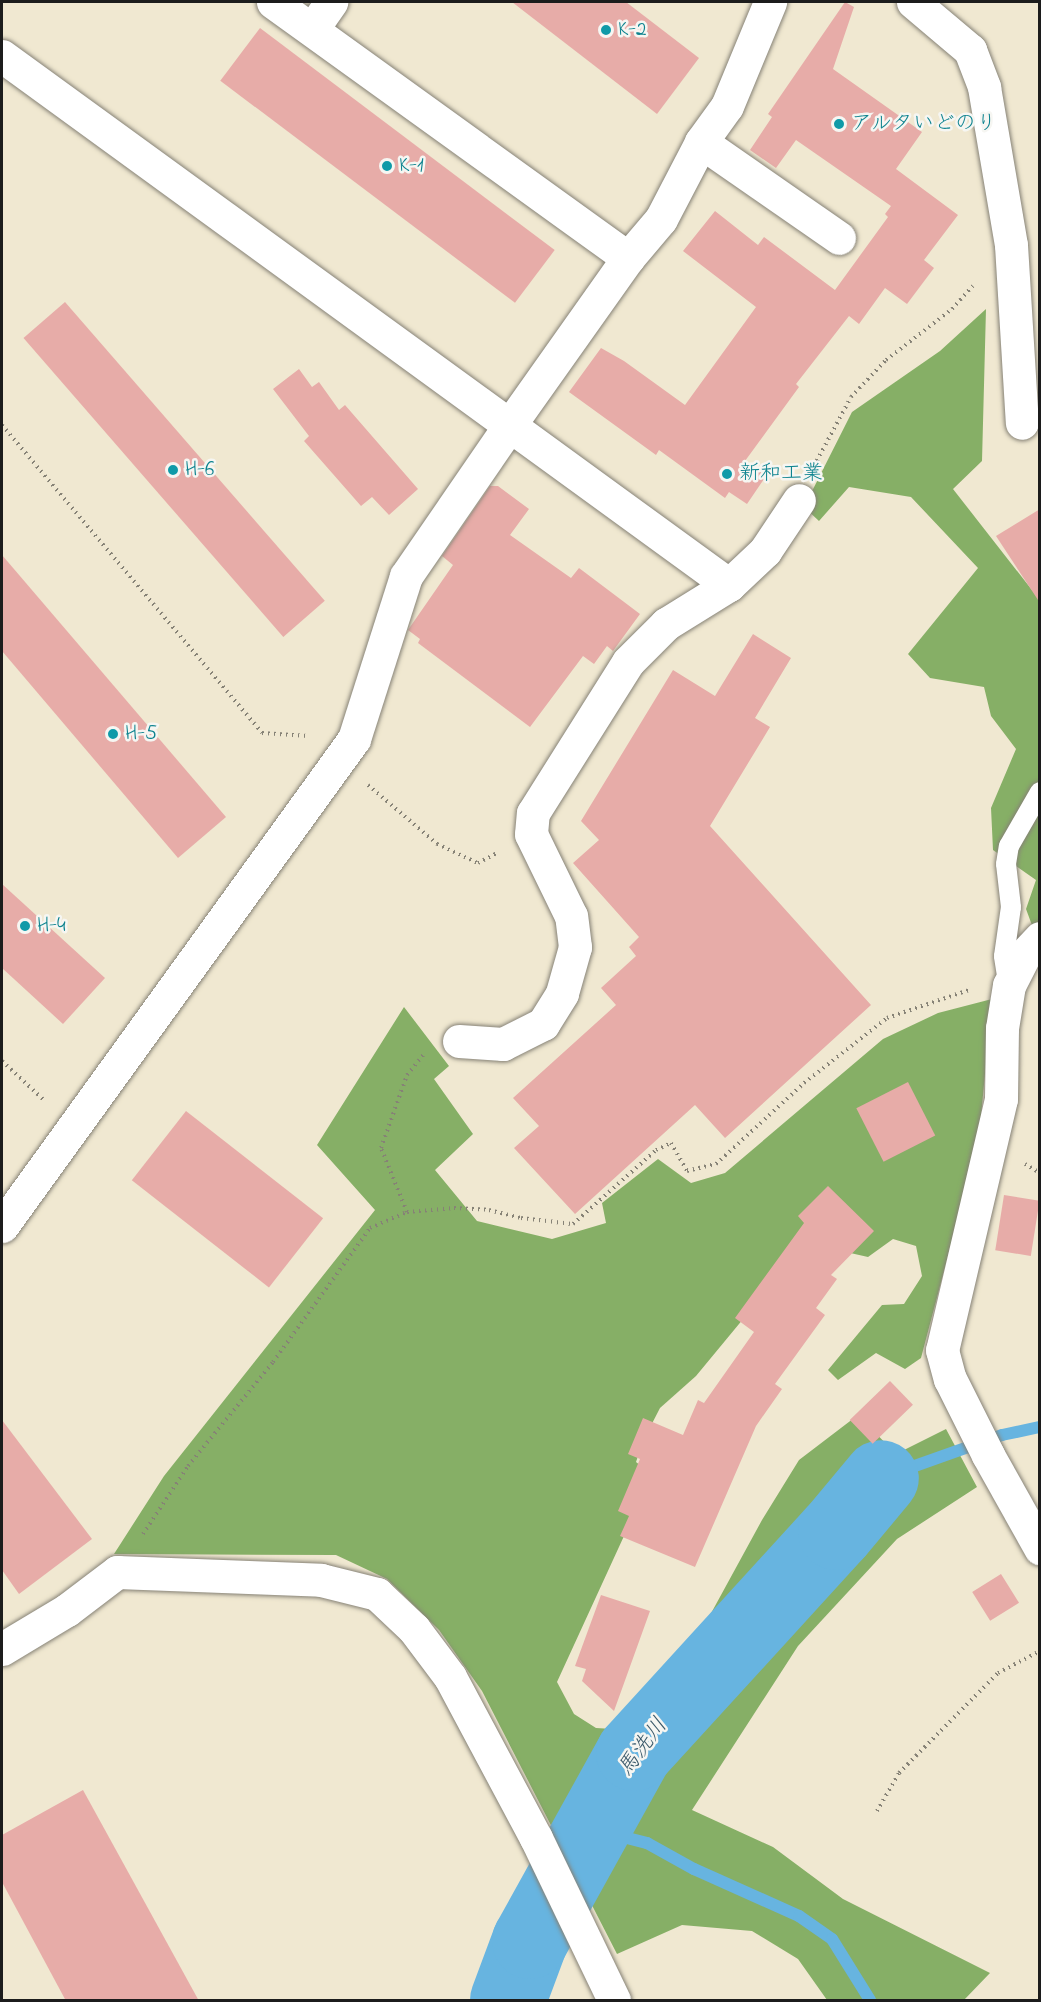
<!DOCTYPE html>
<html>
<head>
<meta charset="utf-8">
<style>
  body { margin:0 }
  #map { position:relative; width:1041px; height:2002px; overflow:hidden; background:#f0e8d1; font-family:"Indie Flower","Klee One",sans-serif }
  div>[style] { position:absolute }
  .forest>* { inset:0; background:#86af66 }
  .stream>* { height:12px; margin:-6px; padding:0 6px; transform-origin:6px; border-radius:6px; background:#67b4e0 }
  .river>* { height:76px; margin:-38px; padding:0 38px; transform-origin:38px; border-radius:38px; background:#67b4e0 }
  .building>* { inset:0; background:#e7aca8; transform-origin:0 0 }
  .path>* { height:4px; margin-top:-2px; transform-origin:0; background:repeating-linear-gradient(90deg,#868276 0 1.5px,transparent 0 6px) }
  .roads { filter:drop-shadow(0 0 2px #868276) drop-shadow(0 0 2px #868276) }
  .lane>* { height:20px; margin:-10px; padding:0 10px; transform-origin:10px; border-radius:10px; background:#fff }
  .street>* { height:33px; margin:-16.5px; padding:0 16.5px; transform-origin:16.5px; border-radius:16.5px; background:#fff }
  .dots>* { width:16px; height:16px; translate:-50% -50%; box-sizing:border-box; border:3px solid #f6f6f2; border-radius:50% }
  span { translate:-50% -50%; white-space:nowrap; text-align:center; line-height:1.15; -webkit-text-stroke:5px #f6f6f2; paint-order:stroke }
  .culture-label { font-size:21px; color:#0d838f }
  .left { translate:0 -50%; text-align:left }
  .water-label { font-size:22px; color:#3a596a; font-style:italic }
  .frame { position:absolute; inset:0; border:3px solid #1c1c1c; pointer-events:none }
</style>
</head>
<body>
<div id="map">
  <div class="forest">
    <i style="clip-path:polygon(986px 309px,982px 461px,953px 489px,1039px 599px,1040px 920px,1033px 928px,1026px 909px,1036px 880px,993px 850px,991px 808px,1016px 749px,991px 716px,984px 687px,930px 678px,908px 654px,978px 568px,911px 497px,849px 487px,819px 521px,804px 507px,852px 412px,940px 351px)"></i>
    <i style="clip-path:polygon(992px 999px,979px 1138px,921px 1358px,905px 1369px,876px 1353px,838px 1380px,828px 1370px,882px 1305px,904px 1304px,922px 1276px,916px 1246px,893px 1239px,868px 1257px,806px 1243px,696px 1376px,660px 1408px,643px 1441px,636px 1462px,652px 1475px,557px 1682px,574px 1714px,596px 1728px,613px 1729px,709px 1617px,762px 1520px,799px 1460px,858px 1415px,896px 1454px,946px 1429px,977px 1487px,897px 1539px,798px 1646px,692px 1810px,773px 1847px,843px 1899px,990px 1973px,964px 2000px,827px 2000px,798px 1959px,752px 1931px,682px 1925px,617px 1954px,482px 1691px,439px 1630px,387px 1579px,336px 1555px,114px 1554px,164px 1476px,375px 1210px,317px 1145px,404px 1007px,449px 1066px,434px 1079px,473px 1134px,435px 1170px,477px 1221px,552px 1239px,606px 1223px,602px 1203px,658px 1159px,691px 1183px,725px 1173px,883px 1039px,938px 1013px)"></i>
  </div>
  <div class="stream">
    <i style="left:881px;top:1478px;width:128px;rotate:-19.6deg"></i>
    <i style="left:1002px;top:1435px;width:39px;rotate:-12deg"></i>
    <i style="left:592px;top:1829px;width:57px;rotate:14.3deg"></i>
    <i style="left:647px;top:1843px;width:54px;rotate:29deg"></i>
    <i style="left:694px;top:1869px;width:115px;rotate:24.1deg"></i>
    <i style="left:799px;top:1916px;width:40px;rotate:34.9deg"></i>
    <i style="left:832px;top:1939px;width:72px;rotate:58.1deg"></i>
  </div>
  <div class="river">
    <i style="left:508px;top:2000px;width:63px;rotate:-69.6deg"></i>
    <i style="left:530px;top:1941px;width:215px;rotate:-61deg"></i>
    <i style="left:634px;top:1753px;width:299px;rotate:-47.6deg"></i>
    <i style="left:836px;top:1532px;width:70px;rotate:-50.2deg"></i>
  </div>
  <div class="building">
    <i style="clip-path:polygon(512px 2px,626px 2px,699px 58px,657px 114px)"></i>
    <i style="clip-path:polygon(845px 2px,854px 7px,833px 69px,922px 132px,896px 169px,958px 215px,924px 260px,934px 268px,907px 304px,885px 288px,859px 324px,849px 316px,796px 384px,799px 387px,745px 461px,766px 476px,747px 504px,729px 492px,725px 498px,659px 450px,656px 455px,569px 392px,601px 348px,624px 361px,685px 405px,756px 307px,683px 251px,715px 211px,758px 245px,764px 237px,835px 290px,888px 217px,885px 214px,891px 206px,796px 140px,776px 168px,750px 150px,772px 117px,768px 114px)"></i>
    <i style="left:260px;top:28px;width:369px;height:66px;rotate:37deg"></i>
    <i style="left:65px;top:302px;width:396px;height:55px;rotate:49deg"></i>
    <i style="clip-path:polygon(299px 369px,312px 387px,319px 382px,339px 410px,345px 405px,418px 489px,389px 515px,372px 497px,361px 506px,304px 441px,309px 436px,273px 389px)"></i>
    <i style="clip-path:polygon(490px 486px,498px 486px,529px 509px,510px 535px,571px 578px,579px 568px,640px 614px,613px 651px,607px 646px,594px 664px,583px 656px,530px 727px,418px 643px,420px 639px,408px 630px,453px 565px,442px 556px)"></i>
    <i style="clip-path:polygon(1040px 509px,1040px 603px,996px 536px)"></i>
    <i style="clip-path:polygon(2px 555px,226px 817px,178px 858px,2px 651px)"></i>
    <i style="clip-path:polygon(753px 634px,791px 658px,755px 718px,770px 727px,710px 826px,871px 1005px,725px 1138px,695px 1105px,575px 1214px,514px 1148px,539px 1126px,513px 1098px,616px 1005px,601px 988px,636px 956px,629px 947px,639px 937px,573px 863px,599px 840px,581px 821px,673px 670px,715px 696px)"></i>
    <i style="clip-path:polygon(2px 884px,105px 978px,63px 1024px,2px 968px)"></i>
    <i style="left:908px;top:1082px;width:60px;height:58px;rotate:63deg"></i>
    <i style="left:186px;top:1111px;width:174px;height:88px;rotate:38deg"></i>
    <i style="clip-path:polygon(828px 1186px,874px 1231px,831px 1275px,837px 1279px,816px 1308px,825px 1315px,775px 1384px,782px 1389px,756px 1426px,695px 1567px,620px 1536px,629px 1516px,618px 1511px,640px 1459px,628px 1454px,643px 1418px,683px 1435px,698px 1400px,704px 1403px,754px 1332px,735px 1318px,804px 1223px,798px 1216px)"></i>
    <i style="left:1004px;top:1195px;width:36px;height:56px;rotate:9deg"></i>
    <i style="left:890px;top:1381px;width:33px;height:56px;rotate:46deg"></i>
    <i style="clip-path:polygon(2px 1420px,92px 1539px,19px 1594px,2px 1570px)"></i>
    <i style="left:1001px;top:1574px;width:34px;height:34px;rotate:58deg"></i>
    <i style="clip-path:polygon(601px 1595px,650px 1611px,614px 1711px,582px 1681px,586px 1669px,575px 1666px)"></i>
    <i style="clip-path:polygon(83px 1790px,199px 2001px,66px 2001px,2px 1882px,2px 1835px)"></i>
  </div>
  <div class="path">
    <i style="left:2px;top:425px;width:403px;rotate:49.8deg"></i>
    <i style="left:262px;top:733px;width:46px;rotate:3.7deg"></i>
    <i style="left:814px;top:466px;width:78px;rotate:-61.8deg"></i>
    <i style="left:851px;top:397px;width:51px;rotate:-46.6deg"></i>
    <i style="left:886px;top:360px;width:83px;rotate:-37.7deg"></i>
    <i style="left:952px;top:309px;width:31px;rotate:-48deg"></i>
    <i style="left:368px;top:785px;width:91px;rotate:40.5deg"></i>
    <i style="left:437px;top:844px;width:45px;rotate:24.9deg"></i>
    <i style="left:478px;top:863px;width:21px;rotate:-28deg"></i>
    <i style="left:2px;top:1061px;width:59px;rotate:42.9deg"></i>
    <i style="left:1025px;top:1164px;width:17px;rotate:31deg"></i>
    <i style="left:407px;top:1212px;width:69px;rotate:-112.1deg"></i>
    <i style="left:381px;top:1148px;width:77px;rotate:-70.4deg"></i>
    <i style="left:407px;top:1075px;width:27px;rotate:-51deg"></i>
    <i style="left:143px;top:1534px;width:82px;rotate:-56.5deg"></i>
    <i style="left:188px;top:1466px;width:134px;rotate:-50.7deg"></i>
    <i style="left:273px;top:1362px;width:165px;rotate:-54.1deg"></i>
    <i style="left:370px;top:1228px;width:40px;rotate:-23.4deg"></i>
    <i style="left:407px;top:1212px;width:47px;rotate:-4.9deg"></i>
    <i style="left:454px;top:1208px;width:35px;rotate:3deg"></i>
    <i style="left:489px;top:1210px;width:33px;rotate:14deg"></i>
    <i style="left:521px;top:1218px;width:52px;rotate:6.6deg"></i>
    <i style="left:573px;top:1224px;width:111px;rotate:-41.7deg"></i>
    <i style="left:656px;top:1150px;width:17px;rotate:-25deg"></i>
    <i style="left:671px;top:1143px;width:32px;rotate:60deg"></i>
    <i style="left:687px;top:1171px;width:30px;rotate:-14deg"></i>
    <i style="left:716px;top:1164px;width:120px;rotate:-42.6deg"></i>
    <i style="left:804px;top:1083px;width:105px;rotate:-38.1deg"></i>
    <i style="left:887px;top:1018px;width:87px;rotate:-18.9deg"></i>
    <i style="left:877px;top:1811px;width:44px;rotate:-59.9deg"></i>
    <i style="left:899px;top:1773px;width:141px;rotate:-45.3deg"></i>
    <i style="left:998px;top:1673px;width:47px;rotate:-27.6deg"></i>
  </div>
  <div class="roads">
    <div class="lane">
      <i style="left:1008px;top:982px;width:26px;rotate:-99deg"></i>
      <i style="left:1004px;top:956px;width:49px;rotate:-81.9deg"></i>
      <i style="left:1011px;top:907px;width:43px;rotate:-96.6deg"></i>
      <i style="left:1006px;top:864px;width:18px;rotate:-81deg"></i>
      <i style="left:1009px;top:846px;width:62px;rotate:-60.1deg"></i>
    </div>
    <div class="street">
      <i style="left:273px;top:2px;width:438px;rotate:35.8deg"></i>
      <i style="left:913px;top:2px;width:75px;rotate:40.1deg"></i>
      <i style="left:970px;top:50px;width:40px;rotate:69deg"></i>
      <i style="left:984px;top:87px;width:160px;rotate:80.3deg"></i>
      <i style="left:1011px;top:245px;width:178px;rotate:86.5deg"></i>
      <i style="left:313px;top:28px;width:32px;rotate:-55deg"></i>
      <i style="left:2px;top:56px;width:899px;rotate:36.04deg"></i>
      <i style="left:701px;top:142px;width:168px;rotate:34.8deg"></i>
      <i style="left:1040px;top:938px;width:22px;rotate:133deg"></i>
      <i style="left:1025px;top:954px;width:35px;rotate:117deg"></i>
      <i style="left:1009px;top:985px;width:44px;rotate:99.2deg"></i>
      <i style="left:1002px;top:1028px;width:71px;rotate:90.8deg"></i>
      <i style="left:1001px;top:1099px;width:258px;rotate:103.2deg"></i>
      <i style="left:942px;top:1350px;width:30px;rotate:75deg"></i>
      <i style="left:950px;top:1379px;width:85px;rotate:63.4deg"></i>
      <i style="left:988px;top:1455px;width:107px;rotate:60.8deg"></i>
      <i style="left:459px;top:1041px;width:44px;rotate:3.9deg"></i>
      <i style="left:503px;top:1044px;width:45px;rotate:-26.6deg"></i>
      <i style="left:543px;top:1024px;width:36px;rotate:-58deg"></i>
      <i style="left:562px;top:993px;width:48px;rotate:-74.2deg"></i>
      <i style="left:575px;top:947px;width:31px;rotate:-97deg"></i>
      <i style="left:571px;top:916px;width:91px;rotate:-116deg"></i>
      <i style="left:531px;top:834px;width:21px;rotate:-85deg"></i>
      <i style="left:533px;top:813px;width:178px;rotate:-57.8deg"></i>
      <i style="left:628px;top:662px;width:54px;rotate:-45deg"></i>
      <i style="left:666px;top:624px;width:74px;rotate:-31.8deg"></i>
      <i style="left:729px;top:585px;width:50px;rotate:-43.4deg"></i>
      <i style="left:765px;top:551px;width:61px;rotate:-56.3deg"></i>
      <i style="left:2px;top:1226px;width:601px;rotate:-54.14deg"></i>
      <i style="left:354px;top:739px;width:171px;rotate:-72.3deg"></i>
      <i style="left:406px;top:576px;width:182px;rotate:-55.5deg"></i>
      <i style="left:509px;top:426px;width:206px;rotate:-54.7deg"></i>
      <i style="left:628px;top:258px;width:51px;rotate:-49.8deg"></i>
      <i style="left:661px;top:219px;width:87px;rotate:-62.5deg"></i>
      <i style="left:701px;top:142px;width:44px;rotate:-54.2deg"></i>
      <i style="left:727px;top:106px;width:113px;rotate:-67.5deg"></i>
      <i style="left:2px;top:1649px;width:76px;rotate:-31deg"></i>
      <i style="left:67px;top:1610px;width:63px;rotate:-37.2deg"></i>
      <i style="left:117px;top:1572px;width:204px;rotate:2.2deg"></i>
      <i style="left:321px;top:1580px;width:58px;rotate:14deg"></i>
      <i style="left:377px;top:1594px;width:51px;rotate:43.4deg"></i>
      <i style="left:414px;top:1629px;width:60px;rotate:53.1deg"></i>
      <i style="left:450px;top:1677px;width:183px;rotate:61.9deg"></i>
      <i style="left:536px;top:1838px;width:180px;rotate:64.3deg"></i>
    </div>
  </div>
  <div class="dots">
    <i style="left:606px;top:30px;background:#0f9aa8"></i>
    <i style="left:839px;top:124px;background:#0f9aa8"></i>
    <i style="left:387px;top:166px;background:#0f9aa8"></i>
    <i style="left:173px;top:470px;background:#0f9aa8"></i>
    <i style="left:727px;top:474px;background:#0f9aa8"></i>
    <i style="left:113px;top:734px;background:#0f9aa8"></i>
    <i style="left:25px;top:926px;background:#0f9aa8"></i>
  </div>
  <div class="culture-label">
    <span class="left" style="left:618px;top:30px">K-2</span>
    <span class="left" style="left:851px;top:124px">アルタいどのり</span>
    <span class="left" style="left:399px;top:166px">K-1</span>
    <span class="left" style="left:185px;top:470px">H-6</span>
    <span class="left" style="left:739px;top:474px">新和工業</span>
    <span class="left" style="left:125px;top:734px">H-5</span>
    <span class="left" style="left:37px;top:926px">H-4</span>
  </div>
  <div class="water-label">
    <span style="left:644px;top:1748px;rotate:-53deg">馬洗川</span>
  </div>
  <div class="frame"></div>
</div>
</body>
</html>
